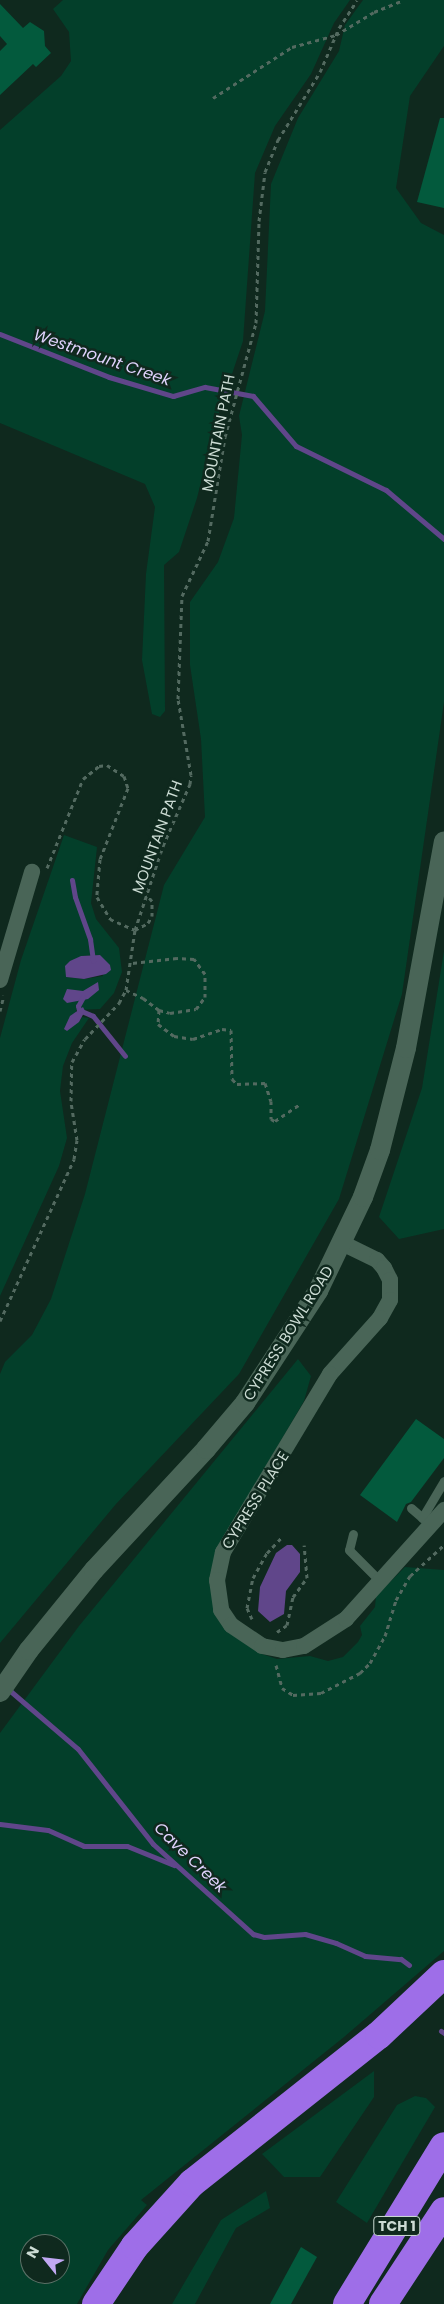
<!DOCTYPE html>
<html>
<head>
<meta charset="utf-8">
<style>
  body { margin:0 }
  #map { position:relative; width:444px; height:2304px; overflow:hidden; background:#0f291e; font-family:Poppins,sans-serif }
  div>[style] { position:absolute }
  .green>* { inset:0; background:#033f2a }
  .water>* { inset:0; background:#60468a }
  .stream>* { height:5px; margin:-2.5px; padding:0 2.5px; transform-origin:2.5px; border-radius:2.5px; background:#60468a }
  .building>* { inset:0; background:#035a3d }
  .path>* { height:3px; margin-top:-1.5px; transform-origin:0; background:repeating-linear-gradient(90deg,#536a60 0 4px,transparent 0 8px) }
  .service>* { height:9px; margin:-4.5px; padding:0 4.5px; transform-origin:4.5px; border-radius:4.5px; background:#496557 }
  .minor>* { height:16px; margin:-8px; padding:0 8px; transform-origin:8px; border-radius:8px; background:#496557 }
  .tertiary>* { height:20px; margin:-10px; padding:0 10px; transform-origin:10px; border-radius:10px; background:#496557 }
  .motorway>* { height:28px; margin:-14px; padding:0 14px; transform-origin:14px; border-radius:14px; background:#9e6ee8 }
  span { translate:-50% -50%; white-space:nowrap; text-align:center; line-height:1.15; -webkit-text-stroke:5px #0f291e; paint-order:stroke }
  .shield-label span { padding:1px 4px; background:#0f291e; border:1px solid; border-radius:4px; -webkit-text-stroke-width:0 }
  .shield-label { font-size:14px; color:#ccdcd4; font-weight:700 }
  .street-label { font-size:15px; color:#ccdcd4 }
  .water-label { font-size:16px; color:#dfd2fb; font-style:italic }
  .north { position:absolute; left:20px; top:2234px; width:50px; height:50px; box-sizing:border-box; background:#0f291e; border:1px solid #5b7167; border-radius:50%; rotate:299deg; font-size:14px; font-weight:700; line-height:20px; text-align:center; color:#ccdcd4 }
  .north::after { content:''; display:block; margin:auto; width:18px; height:22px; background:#c1a8f3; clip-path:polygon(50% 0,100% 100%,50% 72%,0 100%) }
</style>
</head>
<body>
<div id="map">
  <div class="green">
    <i style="clip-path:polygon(63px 0,350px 0,334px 23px,311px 74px,275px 126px,255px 173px,243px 341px,216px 422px,197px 498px,179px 552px,164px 565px,165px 711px,160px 717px,152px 714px,142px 660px,146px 574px,155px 507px,145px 484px,0 423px,0 130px,61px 76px,71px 61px,69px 32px,53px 9px)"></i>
    <i style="clip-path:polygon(363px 0,444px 0,444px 46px,410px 96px,396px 188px,421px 223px,444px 235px,444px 702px,402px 994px,339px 1199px,239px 1374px,116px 1504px,0 1643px,0 1374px,5px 1362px,32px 1335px,51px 1299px,85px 1194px,164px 885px,205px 817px,201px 739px,190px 665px,190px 602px,218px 562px,234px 518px,242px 435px,239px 416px,265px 311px,271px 184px,298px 118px,339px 51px,345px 25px)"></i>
    <i style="clip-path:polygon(evenodd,64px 835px,97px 847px,91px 903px,96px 919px,119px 948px,122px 972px,114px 993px,100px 1009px,76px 1010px,79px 1022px,82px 1017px,89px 1018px,72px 1043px,63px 1066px,60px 1091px,67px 1138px,59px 1166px,0 1296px,0 1038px,21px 960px,64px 835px,100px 955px,103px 976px,84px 979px,66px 977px,81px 956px,100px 955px)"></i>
    <i style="clip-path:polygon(444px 951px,444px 1229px,399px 1239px,379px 1217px,422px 1088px)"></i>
    <i style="clip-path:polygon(evenodd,298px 1359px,311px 1376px,304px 1401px,232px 1524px,214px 1607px,262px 1654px,277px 1659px,310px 1656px,328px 1661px,343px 1657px,358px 1642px,362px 1635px,360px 1626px,375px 1607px,376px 1596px,405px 1567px,444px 1570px,444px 1951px,344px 2037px,141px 2200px,147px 2205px,108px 2250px,77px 2304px,0 2304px,0 1733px,79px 1626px,298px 1359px,30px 2244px,60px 2244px,60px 2274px,30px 2274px,30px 2244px)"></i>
    <i style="clip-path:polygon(374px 2071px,374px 2097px,320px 2177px,284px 2177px,262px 2154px)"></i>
    <i style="clip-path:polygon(415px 2096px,426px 2098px,435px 2107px,367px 2223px,336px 2202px,397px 2105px)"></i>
    <i style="clip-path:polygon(266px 2191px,270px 2208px,236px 2228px,195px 2304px,172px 2304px,221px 2220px)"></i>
  </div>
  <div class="water">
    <i style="clip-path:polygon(100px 955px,110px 965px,111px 970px,106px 974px,84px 979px,66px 977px,65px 966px,70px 961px,81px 956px)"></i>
    <i style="clip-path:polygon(98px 982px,99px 990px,88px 999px,67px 1003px,63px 999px,67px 989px,83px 991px)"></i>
    <i style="clip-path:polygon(83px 1007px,85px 1011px,79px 1022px,67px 1031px,64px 1029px,70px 1016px)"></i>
    <i style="clip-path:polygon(287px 1545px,292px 1545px,300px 1554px,300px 1572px,286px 1591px,284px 1614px,270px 1622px,258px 1611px,260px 1587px,276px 1553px)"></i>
  </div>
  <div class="stream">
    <i style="left:0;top:334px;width:117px;rotate:21.5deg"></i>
    <i style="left:109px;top:377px;width:67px;rotate:16.5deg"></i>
    <i style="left:173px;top:396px;width:33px;rotate:-16deg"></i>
    <i style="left:205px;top:387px;width:49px;rotate:10.6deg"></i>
    <i style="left:253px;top:396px;width:66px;rotate:49.3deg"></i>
    <i style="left:296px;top:446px;width:100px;rotate:26.1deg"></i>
    <i style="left:386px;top:490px;width:76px;rotate:40.2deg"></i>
    <i style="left:72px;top:880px;width:17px;rotate:80deg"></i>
    <i style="left:75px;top:897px;width:45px;rotate:70.3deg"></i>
    <i style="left:90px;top:939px;width:22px;rotate:82deg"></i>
    <i style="left:83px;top:997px;width:10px;rotate:119deg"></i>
    <i style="left:78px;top:1006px;width:4px;rotate:76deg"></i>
    <i style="left:79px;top:1010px;width:15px;rotate:23deg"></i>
    <i style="left:93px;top:1016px;width:51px;rotate:51.3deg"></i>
    <i style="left:8px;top:1689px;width:92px;rotate:40.6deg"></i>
    <i style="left:78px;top:1749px;width:121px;rotate:51.7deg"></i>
    <i style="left:153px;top:1844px;width:135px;rotate:42deg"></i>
    <i style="left:253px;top:1934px;width:11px;rotate:15deg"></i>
    <i style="left:264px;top:1937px;width:41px;rotate:-4.2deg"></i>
    <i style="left:305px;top:1934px;width:32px;rotate:16deg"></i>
    <i style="left:336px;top:1943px;width:32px;rotate:24deg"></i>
    <i style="left:365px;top:1956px;width:36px;rotate:5deg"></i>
    <i style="left:401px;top:1959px;width:10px;rotate:37deg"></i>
    <i style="left:0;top:1824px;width:48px;rotate:7.1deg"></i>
    <i style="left:48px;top:1830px;width:39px;rotate:24deg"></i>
    <i style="left:84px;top:1846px;width:43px"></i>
    <i style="left:127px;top:1846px;width:51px;rotate:22deg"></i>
    <i style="left:441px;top:2031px;width:4px;rotate:34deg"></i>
  </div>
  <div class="building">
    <i style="clip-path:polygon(0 4px,23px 28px,30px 22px,44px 31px,45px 46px,51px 53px,36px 67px,33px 64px,0 95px,0 51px,7px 44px,0 36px)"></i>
    <i style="clip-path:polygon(440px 118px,444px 118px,444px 208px,417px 202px)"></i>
    <i style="clip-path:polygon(416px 1419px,444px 1439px,444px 1458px,411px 1502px,406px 1504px,397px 1522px,360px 1495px)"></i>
    <i style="clip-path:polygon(301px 2247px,317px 2257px,291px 2304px,270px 2304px)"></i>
  </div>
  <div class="path">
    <i style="left:213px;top:98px;width:94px;rotate:-32.8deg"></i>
    <i style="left:292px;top:47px;width:46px;rotate:-15.3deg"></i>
    <i style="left:336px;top:35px;width:44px;rotate:-31.2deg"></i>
    <i style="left:374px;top:12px;width:31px;rotate:-22deg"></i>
    <i style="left:47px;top:868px;width:96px;rotate:-68deg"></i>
    <i style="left:83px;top:779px;width:21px;rotate:-39deg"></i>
    <i style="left:99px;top:766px;width:8px;rotate:-7deg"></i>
    <i style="left:107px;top:765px;width:20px;rotate:33deg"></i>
    <i style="left:124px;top:776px;width:13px;rotate:72deg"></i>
    <i style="left:128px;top:788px;width:76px;rotate:111.5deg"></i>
    <i style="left:100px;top:859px;width:38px;rotate:95deg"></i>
    <i style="left:97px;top:897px;width:26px;rotate:59deg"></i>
    <i style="left:110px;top:919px;width:27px;rotate:24deg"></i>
    <i style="left:135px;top:930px;width:15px;rotate:-28deg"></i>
    <i style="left:148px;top:923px;width:8px;rotate:-60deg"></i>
    <i style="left:152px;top:916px;width:15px;rotate:-90deg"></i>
    <i style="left:152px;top:901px;width:8px;rotate:-130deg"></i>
    <i style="left:126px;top:990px;width:19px;rotate:25deg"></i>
    <i style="left:143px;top:998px;width:20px;rotate:37deg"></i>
    <i style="left:159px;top:1010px;width:11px;rotate:15deg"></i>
    <i style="left:170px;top:1013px;width:26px;rotate:-9deg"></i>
    <i style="left:196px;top:1009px;width:15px;rotate:-53deg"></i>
    <i style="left:205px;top:997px;width:23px;rotate:-90deg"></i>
    <i style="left:205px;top:974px;width:19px;rotate:-126deg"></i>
    <i style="left:194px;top:959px;width:17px;rotate:-177deg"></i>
    <i style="left:177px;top:958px;width:45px;rotate:173.7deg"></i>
    <i style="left:159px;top:1010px;width:14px;rotate:94deg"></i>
    <i style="left:158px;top:1024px;width:20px;rotate:37deg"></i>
    <i style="left:174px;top:1036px;width:19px;rotate:9deg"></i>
    <i style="left:193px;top:1039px;width:31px;rotate:-19deg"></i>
    <i style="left:222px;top:1029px;width:9px;rotate:6deg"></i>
    <i style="left:231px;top:1030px;width:49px;rotate:88.8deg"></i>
    <i style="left:232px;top:1079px;width:7px;rotate:45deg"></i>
    <i style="left:237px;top:1084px;width:28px;rotate:-2deg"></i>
    <i style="left:265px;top:1083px;width:19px;rotate:72deg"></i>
    <i style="left:271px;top:1101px;width:18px;rotate:90deg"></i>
    <i style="left:271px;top:1119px;width:4px;rotate:27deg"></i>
    <i style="left:275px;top:1121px;width:29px;rotate:-34deg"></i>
    <i style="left:0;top:1011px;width:16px;rotate:-76deg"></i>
    <i style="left:0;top:1321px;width:178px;rotate:-65.4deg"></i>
    <i style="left:74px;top:1159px;width:19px;rotate:-81deg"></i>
    <i style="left:77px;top:1140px;width:39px;rotate:-99deg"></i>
    <i style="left:71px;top:1101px;width:39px;rotate:-89deg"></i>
    <i style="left:72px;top:1062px;width:26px;rotate:-61deg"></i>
    <i style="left:85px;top:1039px;width:50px;rotate:-46.6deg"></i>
    <i style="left:119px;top:1003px;width:15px;rotate:-62deg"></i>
    <i style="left:126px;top:990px;width:61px;rotate:-81.5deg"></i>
    <i style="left:135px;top:930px;width:89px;rotate:-71.6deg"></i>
    <i style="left:163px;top:846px;width:68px;rotate:-66.5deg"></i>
    <i style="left:190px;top:784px;width:9px;rotate:-84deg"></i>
    <i style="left:191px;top:775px;width:77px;rotate:-99.7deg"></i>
    <i style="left:178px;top:699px;width:103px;rotate:-87.8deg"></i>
    <i style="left:182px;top:596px;width:61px;rotate:-64.7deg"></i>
    <i style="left:208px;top:541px;width:105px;rotate:-80.7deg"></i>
    <i style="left:225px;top:437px;width:118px;rotate:-74.8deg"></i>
    <i style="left:256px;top:323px;width:102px;rotate:-88.3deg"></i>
    <i style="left:259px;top:221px;width:49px;rotate:-83deg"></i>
    <i style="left:265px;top:172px;width:35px;rotate:-68deg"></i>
    <i style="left:278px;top:140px;width:80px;rotate:-58.3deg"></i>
    <i style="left:320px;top:72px;width:48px;rotate:-66.6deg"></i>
    <i style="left:339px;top:28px;width:33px;rotate:-57deg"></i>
    <i style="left:252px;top:1619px;width:12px;rotate:-114deg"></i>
    <i style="left:247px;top:1608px;width:31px;rotate:-79deg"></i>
    <i style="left:253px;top:1578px;width:29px;rotate:-61deg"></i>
    <i style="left:267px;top:1553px;width:22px;rotate:-47deg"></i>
    <i style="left:277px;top:1632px;width:12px;rotate:-35deg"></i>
    <i style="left:287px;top:1625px;width:29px;rotate:-78deg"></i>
    <i style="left:293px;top:1597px;width:24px;rotate:-54deg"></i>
    <i style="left:307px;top:1578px;width:33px;rotate:-95deg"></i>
    <i style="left:276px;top:1665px;width:24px;rotate:75deg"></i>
    <i style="left:282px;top:1688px;width:13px;rotate:32deg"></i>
    <i style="left:293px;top:1695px;width:28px;rotate:-4deg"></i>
    <i style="left:321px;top:1693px;width:44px;rotate:-27.1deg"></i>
    <i style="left:360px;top:1673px;width:14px;rotate:-45deg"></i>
    <i style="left:370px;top:1663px;width:31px;rotate:-61deg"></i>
    <i style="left:385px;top:1636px;width:38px;rotate:-73deg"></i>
    <i style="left:396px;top:1600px;width:28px;rotate:-60deg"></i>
    <i style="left:410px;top:1576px;width:46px;rotate:-42.4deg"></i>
  </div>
  <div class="service">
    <i style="left:411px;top:1508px;width:20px;rotate:41deg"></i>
    <i style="left:422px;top:1518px;width:43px;rotate:-59.3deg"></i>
    <i style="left:353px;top:1534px;width:16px;rotate:104deg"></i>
    <i style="left:349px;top:1550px;width:45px;rotate:45deg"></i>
  </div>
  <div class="minor">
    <i style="left:0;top:980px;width:113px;rotate:-73.5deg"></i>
    <i style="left:342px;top:1243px;width:39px;rotate:26deg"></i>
    <i style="left:377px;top:1260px;width:11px;rotate:49deg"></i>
    <i style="left:384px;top:1268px;width:13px;rotate:63deg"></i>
    <i style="left:390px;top:1280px;width:20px;rotate:90deg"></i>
    <i style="left:390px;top:1300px;width:21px;rotate:119deg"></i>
    <i style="left:380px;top:1318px;width:75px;rotate:131.8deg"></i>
    <i style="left:330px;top:1374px;width:208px;rotate:121deg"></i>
    <i style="left:223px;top:1552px;width:29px;rotate:102deg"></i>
    <i style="left:217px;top:1580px;width:30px;rotate:82deg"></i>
    <i style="left:221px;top:1610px;width:18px;rotate:56deg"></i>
    <i style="left:231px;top:1625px;width:37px;rotate:34deg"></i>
    <i style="left:262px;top:1646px;width:21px;rotate:11deg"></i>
    <i style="left:283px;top:1650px;width:21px;rotate:-11deg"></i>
    <i style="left:304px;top:1646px;width:50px;rotate:-32.7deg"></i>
    <i style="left:346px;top:1619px;width:147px;rotate:-48deg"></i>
  </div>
  <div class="tertiary">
    <i style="left:0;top:1692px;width:51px;rotate:-55.4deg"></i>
    <i style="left:29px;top:1650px;width:103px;rotate:-50.9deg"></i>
    <i style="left:94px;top:1570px;width:165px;rotate:-47.2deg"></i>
    <i style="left:206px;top:1449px;width:60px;rotate:-49.7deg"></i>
    <i style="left:245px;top:1403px;width:134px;rotate:-56.9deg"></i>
    <i style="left:318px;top:1291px;width:104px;rotate:-64.4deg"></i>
    <i style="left:363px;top:1197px;width:50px;rotate:-70.1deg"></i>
    <i style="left:380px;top:1150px;width:105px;rotate:-75.7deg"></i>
    <i style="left:406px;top:1048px;width:210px;rotate:-79.6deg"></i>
  </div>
  <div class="motorway">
    <i style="left:96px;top:2304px;width:70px;rotate:-56.1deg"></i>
    <i style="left:135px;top:2246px;width:85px;rotate:-47.9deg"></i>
    <i style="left:192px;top:2183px;width:238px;rotate:-38.4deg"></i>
    <i style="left:379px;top:2035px;width:89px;rotate:-43.2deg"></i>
    <i style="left:347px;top:2304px;width:185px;rotate:-58.5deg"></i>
    <i style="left:383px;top:2304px;width:111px;rotate:-56.7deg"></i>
  </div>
  <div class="shield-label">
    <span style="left:397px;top:2226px">TCH 1</span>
  </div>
  <div class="street-label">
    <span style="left:218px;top:433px;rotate:-79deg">MOUNTAIN PATH</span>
    <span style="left:157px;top:837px;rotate:-70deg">MOUNTAIN PATH</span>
    <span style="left:288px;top:1333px;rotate:-58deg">CYPRESS BOWL ROAD</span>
    <span style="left:255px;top:1500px;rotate:-58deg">CYPRESS PLACE</span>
  </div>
  <div class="water-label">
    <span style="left:102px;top:358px;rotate:19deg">Westmount Creek</span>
    <span style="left:190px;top:1858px;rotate:44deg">Cave Creek</span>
  </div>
  <div class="north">N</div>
</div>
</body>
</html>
